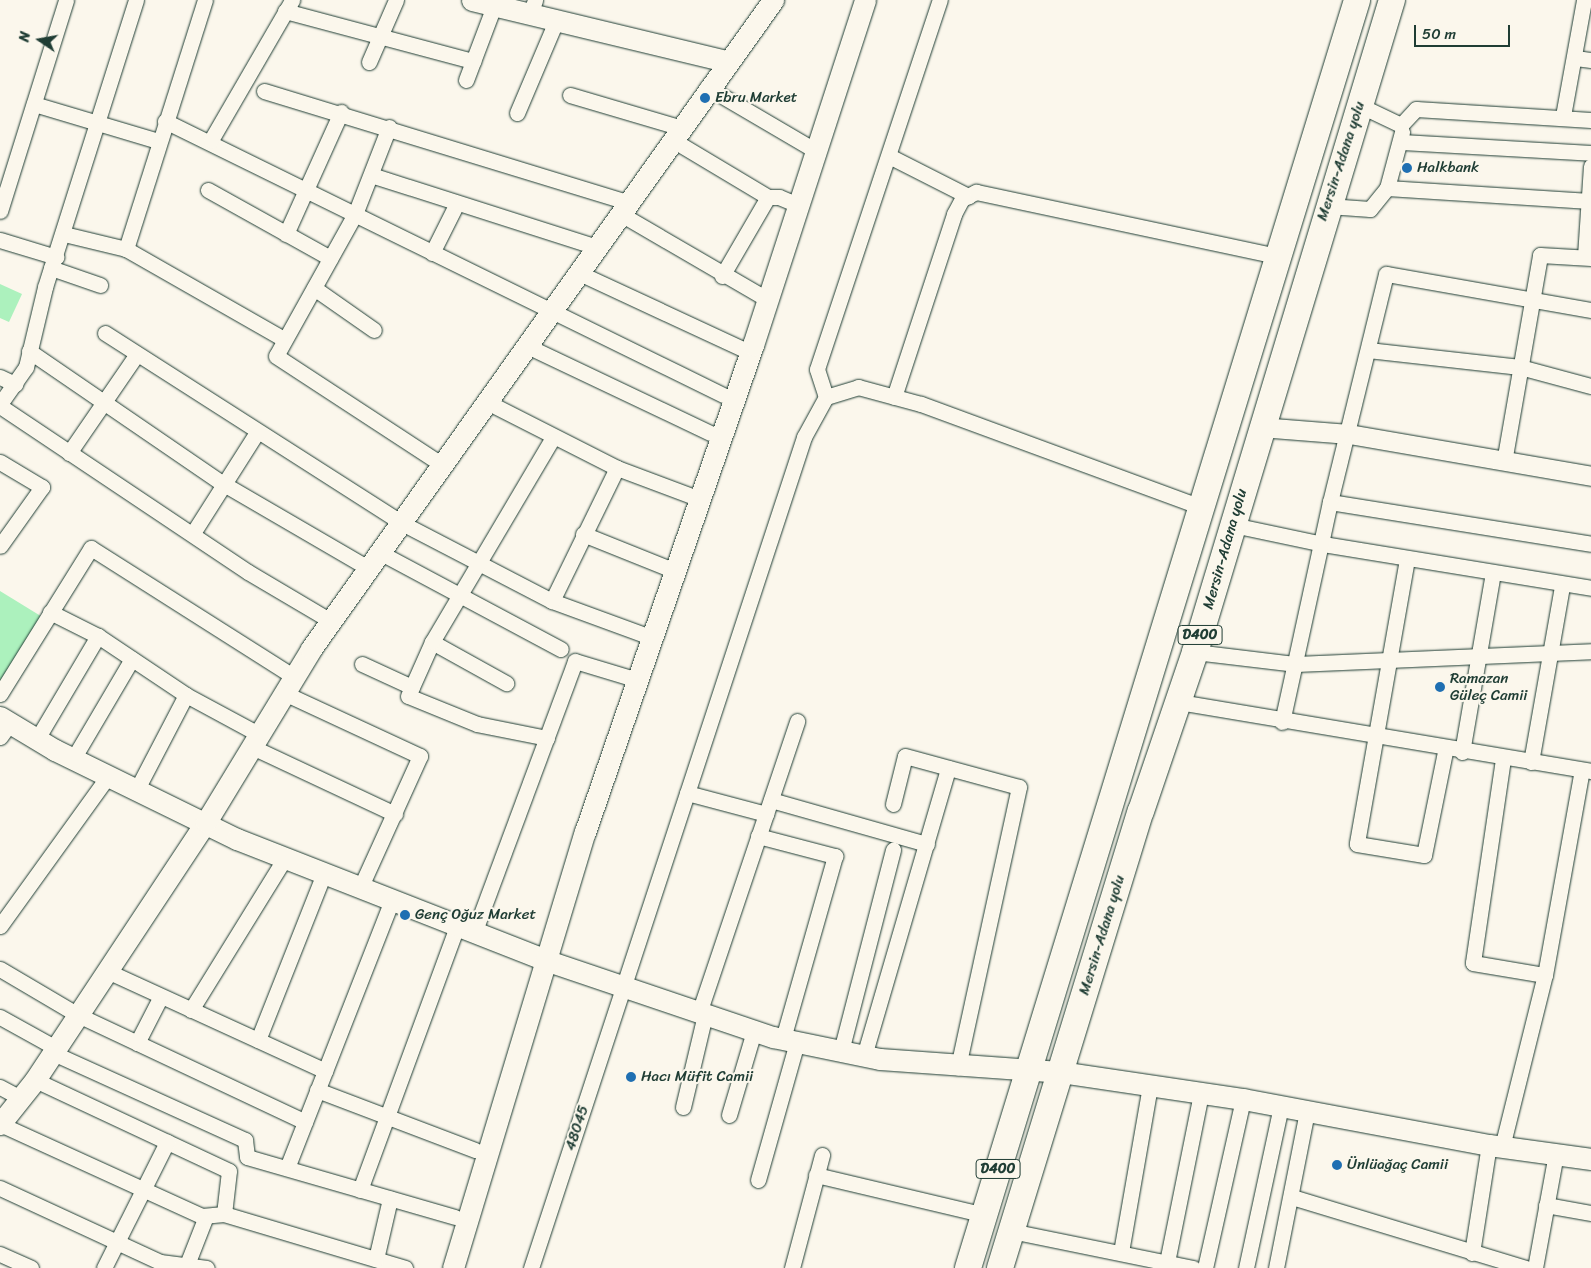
<!DOCTYPE html>
<html>
<head>
<meta charset="utf-8">
<style>
  body { margin:0 }
  #map { position:relative; width:1591px; height:1268px; overflow:hidden; background:#fbf7ec; font-family:Sriracha,sans-serif }
  div>[style] { position:absolute }
  .green>* { inset:0; background:#acf1bd }
  .roads { filter:drop-shadow(0 0 1px #1f3d34) drop-shadow(0 0 1px #1f3d34) }
  .minor>* { height:15px; margin:-7.5px; padding:0 7.5px; transform-origin:7.5px; border-radius:7.5px; background:#fbf7ec }
  .tertiary>* { height:19px; margin:-9.5px; padding:0 9.5px; transform-origin:9.5px; border-radius:9.5px; background:#fbf7ec }
  .secondary>* { height:21px; margin:-10.5px; padding:0 10.5px; transform-origin:10.5px; border-radius:10.5px; background:#fbf7ec }
  .trunk>* { height:26px; margin:-13px; padding:0 13px; transform-origin:13px; border-radius:13px; background:#fbf7ec }
  .dots>* { width:14px; height:14px; translate:-50% -50%; box-sizing:border-box; border:2px solid #fbf7ec; border-radius:50% }
  span { translate:-50% -50%; white-space:nowrap; text-align:center; line-height:1.15; -webkit-text-stroke:4px #fbf7ec; paint-order:stroke }
  .shield-label span { padding:1px 4px; background:#fbf7ec; border:1px solid; border-radius:4px; -webkit-text-stroke-width:0 }
  .shield-label { font-size:14px; color:#1f3d34; font-weight:700 }
  .poi-label { font-size:15px; color:#1f3d34 }
  .left { translate:0 -50%; text-align:left }
  .street-label { font-size:15px; color:#1f3d34 }
  .north { position:absolute; left:15px; top:15px; width:50px; height:50px; -webkit-text-stroke:4px #fbf7ec; paint-order:stroke; rotate:282deg; font-size:14px; font-weight:700; line-height:20px; text-align:center; color:#1f3d34 }
  .north::after { content:''; display:block; margin:auto; width:18px; height:22px; background:#1f3d34; clip-path:polygon(50% 0,100% 100%,50% 72%,0 100%) }
  .scale { position:absolute; left:1414px; top:25px; width:96px; height:22px; box-sizing:border-box; border:2px solid #1f3d34; border-top:0; padding-left:6px; font-size:15px; line-height:18px; white-space:nowrap; color:#1f3d34; -webkit-text-stroke:4px #fbf7ec; paint-order:stroke }
</style>
</head>
<body>
<div id="map">
  <div class="green">
    <i style="clip-path:polygon(0 284px,22px 294px,9px 322px,0 318px)"></i>
    <i style="clip-path:polygon(0 591px,44px 618px,0 686px)"></i>
  </div>
  <div class="roads">
    <div class="minor">
      <i style="left:285px;top:11px;width:195px;rotate:14.9deg"></i>
      <i style="left:530px;top:14px;width:15px;rotate:-70deg"></i>
      <i style="left:1576px;top:58px;width:15px;rotate:8deg"></i>
      <i style="left:369px;top:62px;width:68px;rotate:-66.5deg"></i>
      <i style="left:466px;top:80px;width:79px;rotate:-69.3deg"></i>
      <i style="left:707px;top:87px;width:126px;rotate:30.4deg"></i>
      <i style="left:264px;top:91px;width:380px;rotate:17deg"></i>
      <i style="left:570px;top:95px;width:114px;rotate:16.4deg"></i>
      <i style="left:34px;top:104px;width:129px;rotate:16.6deg"></i>
      <i style="left:1359px;top:105px;width:47px;rotate:25.5deg"></i>
      <i style="left:1401px;top:125px;width:22px;rotate:-47deg"></i>
      <i style="left:1416px;top:109px;width:175px;rotate:3.6deg"></i>
      <i style="left:517px;top:113px;width:100px;rotate:-67deg"></i>
      <i style="left:1563px;top:116px;width:118px;rotate:-79.7deg"></i>
      <i style="left:165px;top:121px;width:622px;rotate:26.15deg"></i>
      <i style="left:389px;top:127px;width:93px;rotate:111.3deg"></i>
      <i style="left:355px;top:214px;width:162px;rotate:119.1deg"></i>
      <i style="left:276px;top:356px;width:197px;rotate:33.2deg"></i>
      <i style="left:671px;top:139px;width:113px;rotate:30.9deg"></i>
      <i style="left:768px;top:197px;width:11px"></i>
      <i style="left:779px;top:197px;width:21px;rotate:23deg"></i>
      <i style="left:211px;top:140px;width:162px;rotate:-59.9deg"></i>
      <i style="left:1402px;top:142px;width:189px;rotate:3.3deg"></i>
      <i style="left:889px;top:156px;width:89px;rotate:26.9deg"></i>
      <i style="left:371px;top:175px;width:236px;rotate:17.7deg"></i>
      <i style="left:1387px;top:188px;width:58px;rotate:-75deg"></i>
      <i style="left:208px;top:190px;width:140px;rotate:29.1deg"></i>
      <i style="left:1328px;top:206px;width:42px;rotate:4.1deg"></i>
      <i style="left:1370px;top:209px;width:27px;rotate:-51deg"></i>
      <i style="left:1387px;top:188px;width:203px;rotate:3.7deg"></i>
      <i style="left:0;top:211px;width:221px;rotate:-72.6deg"></i>
      <i style="left:619px;top:213px;width:169px;rotate:30.2deg"></i>
      <i style="left:64px;top:234px;width:64px;rotate:13.6deg"></i>
      <i style="left:126px;top:249px;width:182px;rotate:29.7deg"></i>
      <i style="left:286px;top:234px;width:134px;rotate:-65.7deg"></i>
      <i style="left:0;top:240px;width:59px;rotate:16.9deg"></i>
      <i style="left:126px;top:249px;width:261px;rotate:-72.4deg"></i>
      <i style="left:432px;top:253px;width:56px;rotate:-63.4deg"></i>
      <i style="left:1585px;top:256px;width:90px;rotate:-86.2deg"></i>
      <i style="left:51px;top:268px;width:52px;rotate:19.1deg"></i>
      <i style="left:577px;top:272px;width:181px;rotate:24.9deg"></i>
      <i style="left:722px;top:276px;width:91px;rotate:-59.8deg"></i>
      <i style="left:314px;top:288px;width:73px;rotate:35deg"></i>
      <i style="left:1591px;top:310px;width:208px;rotate:-170deg"></i>
      <i style="left:1386px;top:274px;width:235px;rotate:103.8deg"></i>
      <i style="left:1330px;top:502px;width:264px;rotate:9.1deg"></i>
      <i style="left:105px;top:333px;width:350px;rotate:32.6deg"></i>
      <i style="left:400px;top:522px;width:171px;rotate:27.5deg"></i>
      <i style="left:552px;top:601px;width:96px;rotate:20.1deg"></i>
      <i style="left:525px;top:345px;width:205px;rotate:25.4deg"></i>
      <i style="left:1368px;top:350px;width:153px;rotate:6.4deg"></i>
      <i style="left:1520px;top:367px;width:73px;rotate:15deg"></i>
      <i style="left:29px;top:351px;width:234px;rotate:34.4deg"></i>
      <i style="left:222px;top:483px;width:169px;rotate:30.2deg"></i>
      <i style="left:0;top:377px;width:17px;rotate:25deg"></i>
      <i style="left:826px;top:397px;width:29px;rotate:-108deg"></i>
      <i style="left:817px;top:369px;width:389px;rotate:-71.6deg"></i>
      <i style="left:894px;top:397px;width:193px;rotate:-71.8deg"></i>
      <i style="left:954px;top:214px;width:17px;rotate:-62deg"></i>
      <i style="left:962px;top:199px;width:16px;rotate:-27deg"></i>
      <i style="left:976px;top:192px;width:309px;rotate:12deg"></i>
      <i style="left:485px;top:401px;width:148px;rotate:26.9deg"></i>
      <i style="left:617px;top:468px;width:77px;rotate:20.6deg"></i>
      <i style="left:0;top:404px;width:45px;rotate:-54.9deg"></i>
      <i style="left:26px;top:367px;width:82px;rotate:-76.6deg"></i>
      <i style="left:45px;top:287px;width:301px;rotate:-72.4deg"></i>
      <i style="left:0;top:406px;width:298px;rotate:33.8deg"></i>
      <i style="left:248px;top:572px;width:96px;rotate:30.6deg"></i>
      <i style="left:69px;top:453px;width:120px;rotate:-55.5deg"></i>
      <i style="left:0;top:462px;width:49px;rotate:30.8deg"></i>
      <i style="left:42px;top:487px;width:72px;rotate:125.4deg"></i>
      <i style="left:1504px;top:462px;width:210px;rotate:-80.1deg"></i>
      <i style="left:1540px;top:255px;width:51px;rotate:3.4deg"></i>
      <i style="left:1233px;top:525px;width:92px;rotate:11.9deg"></i>
      <i style="left:1323px;top:544px;width:272px;rotate:9.3deg"></i>
      <i style="left:193px;top:533px;width:120px;rotate:-57.6deg"></i>
      <i style="left:583px;top:534px;width:88px;rotate:21.9deg"></i>
      <i style="left:379px;top:552px;width:206px;rotate:28.1deg"></i>
      <i style="left:1407px;top:559px;width:289px;rotate:100deg"></i>
      <i style="left:1357px;top:844px;width:68px;rotate:9.3deg"></i>
      <i style="left:1424px;top:855px;width:110px;rotate:-78.5deg"></i>
      <i style="left:552px;top:601px;width:148px;rotate:-64deg"></i>
      <i style="left:50px;top:612px;width:54px;rotate:26.6deg"></i>
      <i style="left:98px;top:636px;width:106px;rotate:33.8deg"></i>
      <i style="left:186px;top:695px;width:84px;rotate:28.4deg"></i>
      <i style="left:432px;top:642px;width:85px;rotate:29deg"></i>
      <i style="left:1195px;top:652px;width:102px;rotate:6.8deg"></i>
      <i style="left:1296px;top:664px;width:295px;rotate:-2.5deg"></i>
      <i style="left:362px;top:664px;width:55px;rotate:24.7deg"></i>
      <i style="left:284px;top:693px;width:150px;rotate:24.9deg"></i>
      <i style="left:420px;top:756px;width:145px;rotate:114.4deg"></i>
      <i style="left:0;top:694px;width:172px;rotate:-58.1deg"></i>
      <i style="left:91px;top:548px;width:241px;rotate:32.4deg"></i>
      <i style="left:1179px;top:702px;width:418px;rotate:9.5deg"></i>
      <i style="left:1282px;top:722px;width:225px;rotate:-77.7deg"></i>
      <i style="left:0;top:737px;width:17px;rotate:-54deg"></i>
      <i style="left:547px;top:738px;width:71px;rotate:-168.7deg"></i>
      <i style="left:477px;top:724px;width:74px;rotate:-157.9deg"></i>
      <i style="left:408px;top:696px;width:59px;rotate:-66deg"></i>
      <i style="left:432px;top:642px;width:238px;rotate:-59.4deg"></i>
      <i style="left:37px;top:739px;width:120px;rotate:-59.4deg"></i>
      <i style="left:252px;top:747px;width:158px;rotate:25.1deg"></i>
      <i style="left:1462px;top:752px;width:182px;rotate:-80.2deg"></i>
      <i style="left:73px;top:759px;width:116px;rotate:-59.5deg"></i>
      <i style="left:1503px;top:759px;width:206px;rotate:98.4deg"></i>
      <i style="left:1473px;top:963px;width:73px;rotate:9.5deg"></i>
      <i style="left:1531px;top:762px;width:179px;rotate:-80deg"></i>
      <i style="left:137px;top:789px;width:106px;rotate:-62.5deg"></i>
      <i style="left:687px;top:793px;width:82px;rotate:14.9deg"></i>
      <i style="left:771px;top:800px;width:162px;rotate:15.8deg"></i>
      <i style="left:893px;top:804px;width:49px;rotate:-76deg"></i>
      <i style="left:905px;top:756px;width:118px;rotate:15.2deg"></i>
      <i style="left:1019px;top:787px;width:287px;rotate:102.3deg"></i>
      <i style="left:758px;top:836px;width:80px;rotate:14.6deg"></i>
      <i style="left:835px;top:856px;width:190px;rotate:105.9deg"></i>
      <i style="left:0;top:926px;width:186px;rotate:-54.2deg"></i>
      <i style="left:474px;top:933px;width:290px;rotate:-69.6deg"></i>
      <i style="left:575px;top:661px;width:55px;rotate:16.8deg"></i>
      <i style="left:0;top:969px;width:91px;rotate:30.5deg"></i>
      <i style="left:78px;top:1015px;width:251px;rotate:25.2deg"></i>
      <i style="left:107px;top:971px;width:240px;rotate:24.6deg"></i>
      <i style="left:191px;top:1010px;width:179px;rotate:-58.3deg"></i>
      <i style="left:699px;top:1013px;width:308px;rotate:-71.4deg"></i>
      <i style="left:0;top:1017px;width:64px;rotate:29deg"></i>
      <i style="left:258px;top:1040px;width:180px;rotate:-68.4deg"></i>
      <i style="left:137px;top:1043px;width:51px;rotate:-62.9deg"></i>
      <i style="left:841px;top:1051px;width:208px;rotate:-75.5deg"></i>
      <i style="left:53px;top:1053px;width:211px;rotate:24.4deg"></i>
      <i style="left:245px;top:1140px;width:17px;rotate:83deg"></i>
      <i style="left:247px;top:1157px;width:216px;rotate:16.1deg"></i>
      <i style="left:864px;top:1056px;width:300px;rotate:-73.7deg"></i>
      <i style="left:35px;top:1080px;width:214px;rotate:25.1deg"></i>
      <i style="left:229px;top:1171px;width:43px;rotate:96.6deg"></i>
      <i style="left:0;top:1087px;width:24px;rotate:28deg"></i>
      <i style="left:317px;top:1090px;width:169px;rotate:20.8deg"></i>
      <i style="left:683px;top:1107px;width:95px;rotate:-76.6deg"></i>
      <i style="left:729px;top:1115px;width:88px;rotate:-73.4deg"></i>
      <i style="left:0;top:1124px;width:222px;rotate:24.5deg"></i>
      <i style="left:202px;top:1216px;width:22px;rotate:-5deg"></i>
      <i style="left:224px;top:1214px;width:189px;rotate:16.6deg"></i>
      <i style="left:1502px;top:1147px;width:177px;rotate:-76deg"></i>
      <i style="left:1545px;top:975px;width:208px;rotate:-79.8deg"></i>
      <i style="left:287px;top:1168px;width:288px;rotate:-68.6deg"></i>
      <i style="left:816px;top:1175px;width:174px;rotate:13.3deg"></i>
      <i style="left:758px;top:1180px;width:143px;rotate:-74.2deg"></i>
      <i style="left:0;top:1188px;width:176px;rotate:24.8deg"></i>
      <i style="left:160px;top:1262px;width:47px;rotate:7.3deg"></i>
      <i style="left:360px;top:1190px;width:281px;rotate:-69.8deg"></i>
      <i style="left:1292px;top:1197px;width:244px;rotate:16.9deg"></i>
      <i style="left:1546px;top:1205px;width:46px;rotate:10.1deg"></i>
      <i style="left:1011px;top:1231px;width:186px;rotate:11.5deg"></i>
      <i style="left:1121px;top:1252px;width:169px;rotate:-80.1deg"></i>
      <i style="left:1472px;top:1253px;width:109px;rotate:-81.1deg"></i>
      <i style="left:0;top:1254px;width:34px;rotate:24deg"></i>
      <i style="left:376px;top:1259px;width:62px;rotate:-76.9deg"></i>
      <i style="left:188px;top:1262px;width:49px;rotate:-68.6deg"></i>
      <i style="left:1167px;top:1262px;width:172px;rotate:-78.6deg"></i>
      <i style="left:104px;top:1268px;width:141px;rotate:-63.4deg"></i>
      <i style="left:531px;top:1268px;width:875px;rotate:-71.81deg"></i>
      <i style="left:804px;top:437px;width:46px;rotate:-61.2deg"></i>
      <i style="left:826px;top:397px;width:34px;rotate:-17deg"></i>
      <i style="left:858px;top:387px;width:65px;rotate:15.1deg"></i>
      <i style="left:921px;top:404px;width:301px;rotate:20.2deg"></i>
      <i style="left:792px;top:1268px;width:117px;rotate:-75.1deg"></i>
      <i style="left:1205px;top:1268px;width:173px;rotate:-77.3deg"></i>
      <i style="left:1246px;top:1268px;width:166px;rotate:-77.8deg"></i>
      <i style="left:1276px;top:1268px;width:159px;rotate:-78.8deg"></i>
      <i style="left:1535px;top:1268px;width:116px;rotate:-79.6deg"></i>
    </div>
    <div class="tertiary">
      <i style="left:1260px;top:427px;width:89px;rotate:4.5deg"></i>
      <i style="left:1349px;top:434px;width:246px;rotate:9.8deg"></i>
    </div>
    <div class="secondary">
      <i style="left:472px;top:0;width:261px;rotate:13.5deg"></i>
      <i style="left:0;top:717px;width:64px;rotate:31deg"></i>
      <i style="left:55px;top:750px;width:203px;rotate:26.1deg"></i>
      <i style="left:237px;top:839px;width:331px;rotate:21.4deg"></i>
      <i style="left:545px;top:960px;width:241px;rotate:18.7deg"></i>
      <i style="left:773px;top:1037px;width:109px;rotate:11.6deg"></i>
      <i style="left:880px;top:1059px;width:180px;rotate:4.1deg"></i>
      <i style="left:1060px;top:1072px;width:185px;rotate:8.4deg"></i>
      <i style="left:1243px;top:1099px;width:250px;rotate:10.6deg"></i>
      <i style="left:1489px;top:1145px;width:103px;rotate:7.8deg"></i>
      <i style="left:0;top:1124px;width:56px;rotate:-51.5deg"></i>
      <i style="left:35px;top:1080px;width:310px;rotate:-56.5deg"></i>
      <i style="left:206px;top:822px;width:202px;rotate:-58.7deg"></i>
      <i style="left:311px;top:649px;width:797px;rotate:-54.55deg"></i>
      <i style="left:453px;top:1268px;width:456px;rotate:-73.2deg"></i>
      <i style="left:585px;top:832px;width:515px;rotate:-70.97deg"></i>
      <i style="left:753px;top:345px;width:363px;rotate:-72deg"></i>
    </div>
    <div class="trunk">
      <i style="left:968px;top:1268px;width:1326px;rotate:-72.94deg"></i>
      <i style="left:1000px;top:1268px;width:478px;rotate:-72.9deg"></i>
      <i style="left:1141px;top:811px;width:168px;rotate:-71.2deg"></i>
      <i style="left:1195px;top:652px;width:681px;rotate:-73.19deg"></i>
    </div>
  </div>
  <div class="dots">
    <i style="left:705px;top:98px;background:#1f6fb2"></i>
    <i style="left:1407px;top:168px;background:#1f6fb2"></i>
    <i style="left:1440px;top:687px;background:#1f6fb2"></i>
    <i style="left:405px;top:915px;background:#1f6fb2"></i>
    <i style="left:631px;top:1077px;background:#1f6fb2"></i>
    <i style="left:1337px;top:1165px;background:#1f6fb2"></i>
  </div>
  <div class="shield-label">
    <span style="left:1200px;top:635px">D400</span>
    <span style="left:998px;top:1169px">D400</span>
  </div>
  <div class="poi-label">
    <span class="left" style="left:715px;top:98px">Ebru Market</span>
    <span class="left" style="left:1417px;top:168px">Halkbank</span>
    <span class="left" style="left:1450px;top:687px">Ramazan<br>Güleç Camii</span>
    <span class="left" style="left:415px;top:915px">Genç Oğuz Market</span>
    <span class="left" style="left:641px;top:1077px">Hacı Müfit Camii</span>
    <span class="left" style="left:1347px;top:1165px">Ünlüağaç Camii</span>
  </div>
  <div class="street-label">
    <span style="left:1341px;top:161px;rotate:-72deg">Mersin-Adana yolu</span>
    <span style="left:1225px;top:549px;rotate:-74deg">Mersin-Adana yolu</span>
    <span style="left:1102px;top:935px;rotate:-73deg">Mersin-Adana yolu</span>
    <span style="left:577px;top:1128px;rotate:-72deg">48045</span>
  </div>
  <div class="north">N</div>
  <div class="scale">50 m</div>
</div>
</body>
</html>
